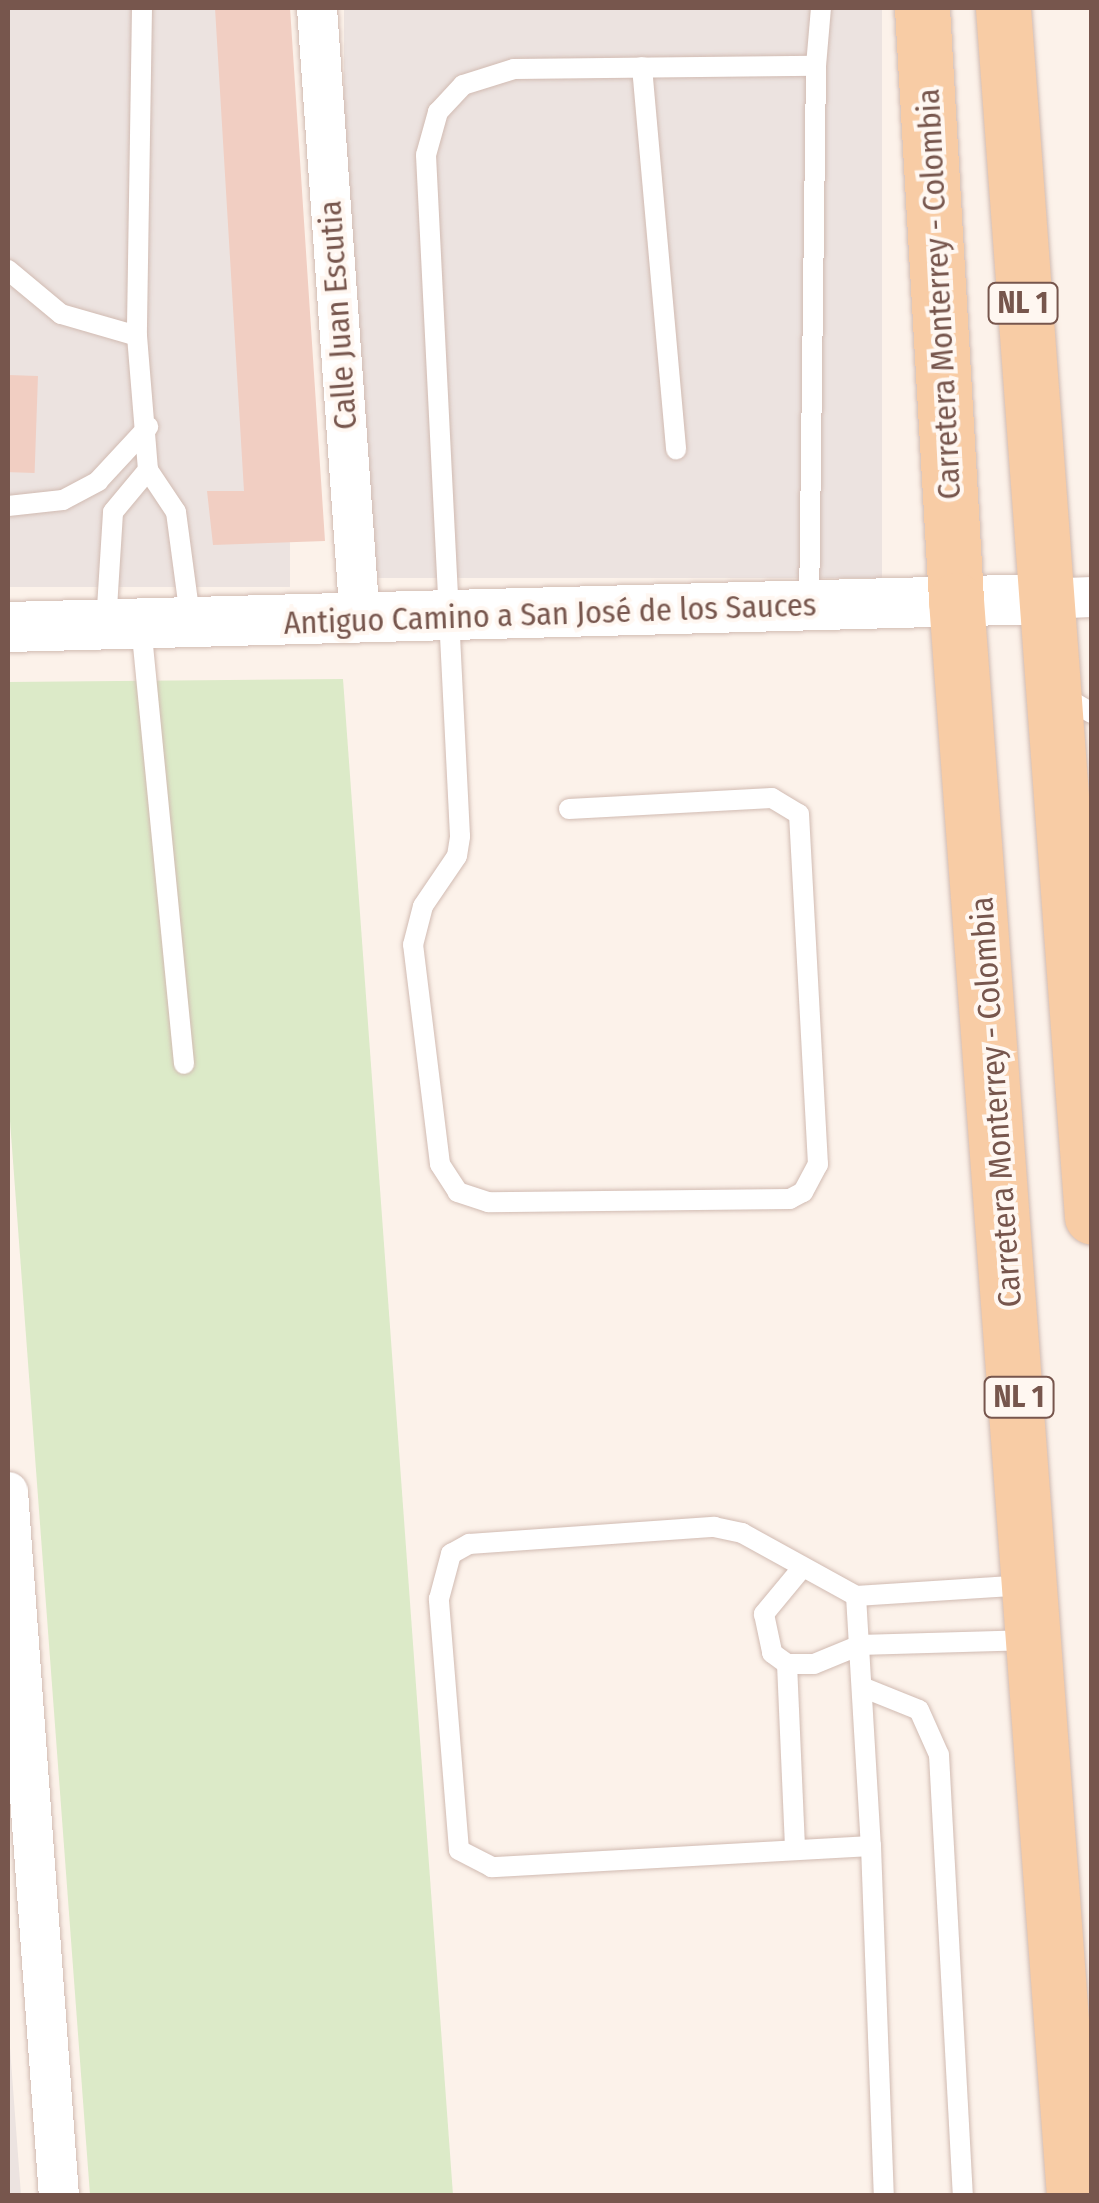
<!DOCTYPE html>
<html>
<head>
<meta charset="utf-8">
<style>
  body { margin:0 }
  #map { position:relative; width:1099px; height:2203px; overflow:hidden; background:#fcf2ea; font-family:"Fira Sans Condensed",sans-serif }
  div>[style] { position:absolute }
  .industrial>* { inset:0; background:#ece3e0; transform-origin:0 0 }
  .green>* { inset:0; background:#dceac8 }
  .building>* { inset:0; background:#f1cec2; transform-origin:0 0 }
  .roads { filter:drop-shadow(0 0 2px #d1bbb2) drop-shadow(0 0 2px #d1bbb2) }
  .service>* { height:20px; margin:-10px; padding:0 10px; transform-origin:10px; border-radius:10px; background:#fff }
  .minor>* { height:40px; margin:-20px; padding:0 20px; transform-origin:20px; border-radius:20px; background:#fff }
  .tertiary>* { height:50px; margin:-25px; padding:0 25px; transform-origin:25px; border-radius:25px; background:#fff }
  .primary>* { height:55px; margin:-27.5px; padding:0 27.5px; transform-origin:27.5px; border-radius:27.5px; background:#f8cca5 }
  span { translate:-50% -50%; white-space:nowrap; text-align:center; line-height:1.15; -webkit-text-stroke:8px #fff7f1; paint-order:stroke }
  .shield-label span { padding:2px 8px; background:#fff7f1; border:2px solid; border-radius:8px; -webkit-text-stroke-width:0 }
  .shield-label { font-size:30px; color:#77564d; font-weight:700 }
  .street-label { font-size:32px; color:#77564d }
  .frame { position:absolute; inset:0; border:10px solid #77564d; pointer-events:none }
</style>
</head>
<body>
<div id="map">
  <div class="industrial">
    <i style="left:8px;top:8px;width:282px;height:579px"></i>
    <i style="left:344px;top:8px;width:538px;height:570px"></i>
    <i style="clip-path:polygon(8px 2021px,21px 2195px,8px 2195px)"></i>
  </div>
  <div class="green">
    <i style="clip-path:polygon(343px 679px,453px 2195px,90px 2195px,8px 1094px,8px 682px)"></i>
  </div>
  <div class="building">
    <i style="clip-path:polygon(215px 8px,290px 8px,325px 541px,213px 545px,207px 491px,244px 491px)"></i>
    <i style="left:8px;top:375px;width:30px;height:97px;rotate:2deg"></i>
  </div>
  <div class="roads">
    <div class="service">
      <i style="left:142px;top:8px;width:328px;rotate:90.9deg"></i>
      <i style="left:137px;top:336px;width:134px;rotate:85.3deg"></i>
      <i style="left:148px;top:470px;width:50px;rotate:56.3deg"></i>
      <i style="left:176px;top:512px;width:113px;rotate:82.4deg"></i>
      <i style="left:816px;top:66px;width:58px;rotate:-85.1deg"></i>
      <i style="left:642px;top:67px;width:384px;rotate:84.9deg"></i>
      <i style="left:8px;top:270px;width:69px;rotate:39.7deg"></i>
      <i style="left:61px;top:314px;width:79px;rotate:16.1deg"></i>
      <i style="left:8px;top:506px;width:55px;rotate:-6.2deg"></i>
      <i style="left:63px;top:500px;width:40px;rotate:-28deg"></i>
      <i style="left:98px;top:481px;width:74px;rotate:-47.2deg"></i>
      <i style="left:106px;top:624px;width:112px;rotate:-86.4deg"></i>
      <i style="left:113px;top:512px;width:55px;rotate:-50.2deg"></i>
      <i style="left:141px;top:625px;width:441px;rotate:84.4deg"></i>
      <i style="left:1059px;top:694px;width:38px;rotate:30deg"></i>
      <i style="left:569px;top:809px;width:203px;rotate:-3.1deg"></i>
      <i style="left:772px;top:798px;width:31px;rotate:31deg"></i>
      <i style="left:799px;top:814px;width:351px;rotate:86.9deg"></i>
      <i style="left:818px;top:1164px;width:32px;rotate:118deg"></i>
      <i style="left:803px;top:1192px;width:15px;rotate:152deg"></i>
      <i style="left:790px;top:1199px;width:302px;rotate:179.4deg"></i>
      <i style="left:488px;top:1202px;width:32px;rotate:-162deg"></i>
      <i style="left:458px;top:1192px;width:33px;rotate:-123deg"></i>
      <i style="left:440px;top:1164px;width:221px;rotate:-97deg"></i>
      <i style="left:413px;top:945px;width:40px;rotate:-75.6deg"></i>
      <i style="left:423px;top:906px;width:60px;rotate:-55.8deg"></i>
      <i style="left:457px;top:856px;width:20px;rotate:-81deg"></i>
      <i style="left:460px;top:836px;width:682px;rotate:-92.86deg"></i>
      <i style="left:426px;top:155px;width:45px;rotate:-74.4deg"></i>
      <i style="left:438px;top:112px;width:37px;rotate:-47deg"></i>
      <i style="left:463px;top:85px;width:53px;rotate:-17.4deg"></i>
      <i style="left:514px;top:69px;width:302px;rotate:-0.6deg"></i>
      <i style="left:816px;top:66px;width:539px;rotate:90.74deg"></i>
      <i style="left:802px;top:1568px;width:60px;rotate:129.6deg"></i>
      <i style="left:764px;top:1614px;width:40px;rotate:78deg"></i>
      <i style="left:772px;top:1653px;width:19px;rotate:36deg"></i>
      <i style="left:787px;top:1664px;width:27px"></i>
      <i style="left:814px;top:1664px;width:50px;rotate:-22.4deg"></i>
      <i style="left:860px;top:1645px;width:171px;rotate:-1.7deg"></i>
      <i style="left:856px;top:1596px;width:250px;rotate:86.6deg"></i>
      <i style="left:871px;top:1846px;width:380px;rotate:176.8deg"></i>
      <i style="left:492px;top:1867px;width:37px;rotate:-153deg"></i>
      <i style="left:459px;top:1850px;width:252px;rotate:-94.6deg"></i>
      <i style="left:439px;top:1599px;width:47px;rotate:-75.1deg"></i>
      <i style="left:451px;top:1554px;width:21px;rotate:-29deg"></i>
      <i style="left:469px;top:1544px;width:246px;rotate:-4deg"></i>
      <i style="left:714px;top:1527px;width:29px;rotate:12deg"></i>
      <i style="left:742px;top:1533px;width:130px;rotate:28.9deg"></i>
      <i style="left:856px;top:1596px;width:171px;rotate:-3.7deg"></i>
      <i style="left:787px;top:1664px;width:186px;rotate:87.5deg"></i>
      <i style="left:862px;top:1687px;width:61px;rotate:22deg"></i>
      <i style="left:919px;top:1710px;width:49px;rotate:66deg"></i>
      <i style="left:939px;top:1755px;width:442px;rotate:86.9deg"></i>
      <i style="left:871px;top:1846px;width:350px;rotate:87.9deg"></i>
    </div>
    <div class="minor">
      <i style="left:317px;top:8px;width:616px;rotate:85.99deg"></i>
      <i style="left:1042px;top:599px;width:50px;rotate:-2.3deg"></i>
      <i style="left:8px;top:1492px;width:706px;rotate:85.86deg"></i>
    </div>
    <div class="tertiary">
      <i style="left:8px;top:627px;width:1034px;rotate:-1.55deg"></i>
    </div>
    <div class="primary">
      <i style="left:922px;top:8px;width:593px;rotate:86.71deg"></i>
      <i style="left:956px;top:600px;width:1600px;rotate:85.77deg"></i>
      <i style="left:1003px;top:8px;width:1212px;rotate:85.79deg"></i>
    </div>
  </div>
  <div class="shield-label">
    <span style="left:1023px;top:303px">NL 1</span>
    <span style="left:1019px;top:1397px">NL 1</span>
  </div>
  <div class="street-label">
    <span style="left:939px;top:294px;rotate:-93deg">Carretera Monterrey - Colombia</span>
    <span style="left:338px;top:315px;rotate:-94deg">Calle Juan Escutia</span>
    <span style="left:550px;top:614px;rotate:-2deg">Antiguo Camino a San José de los Sauces</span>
    <span style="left:996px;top:1102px;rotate:-94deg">Carretera Monterrey - Colombia</span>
  </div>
  <div class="frame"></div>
</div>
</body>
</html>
